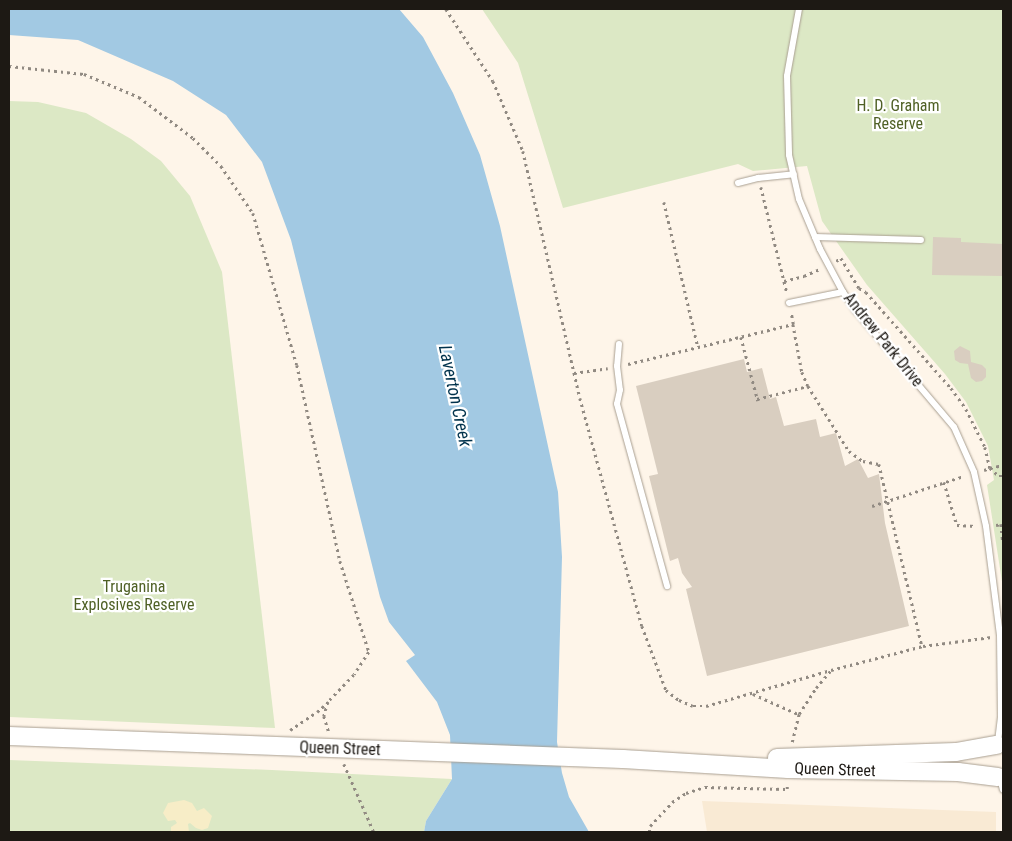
<!DOCTYPE html>
<html>
<head>
<meta charset="utf-8">
<style>
  body { margin:0 }
  #map { position:relative; width:1012px; height:841px; overflow:hidden; background:#fef5e9; font-family:"Roboto Condensed",sans-serif }
  div>[style] { position:absolute }
  .built>* { inset:0; background:#f9ead4 }
  .green>* { inset:0; background:#dce8c5 }
  .sand>* { inset:0; background:#f7edc7 }
  .water>* { inset:0; background:#a2c9e3 }
  .building>* { inset:0; background:#d9cec0 }
  .path>* { height:2.5px; margin-top:-1.25px; transform-origin:0; background:repeating-linear-gradient(90deg,#918a82 0 2.5px,transparent 0 6.5px) }
  .roads { filter:drop-shadow(0 0 1px #a99f91) drop-shadow(0 0 1px #a99f91) }
  .service>* { height:6px; margin:-3px; padding:0 3px; transform-origin:3px; border-radius:3px; background:#fff }
  .secondary>* { height:18px; margin:-9px; padding:0 9px; transform-origin:9px; border-radius:9px; background:#fff }
  span { translate:-50% -50%; white-space:nowrap; text-align:center; line-height:1.15; -webkit-text-stroke:4.5px #fff; paint-order:stroke }
  .park-label { font-size:16px; color:#4f6025 }
  .street-label { font-size:16px; color:#1d1914 }
  .water-label { font-size:18px; color:#00324c; font-style:italic }
  .frame { position:absolute; inset:0; border:10px solid #1d1914; pointer-events:none }
</style>
</head>
<body>
<div id="map">
  <div class="built">
    <i style="clip-path:polygon(702px 801px,996px 812px,996px 832px,707px 832px)"></i>
  </div>
  <div class="green">
    <i style="clip-path:polygon(482px 9px,1003px 9px,1003px 588px,987px 485px,994px 480px,988px 446px,966px 402px,945px 374px,867px 285px,822px 221px,807px 166px,753px 171px,738px 164px,563px 208px,518px 63px)"></i>
    <i style="clip-path:polygon(9px 101px,38px 102px,86px 113px,131px 139px,161px 161px,190px 196px,222px 272px,275px 728px,9px 717px)"></i>
    <i style="clip-path:polygon(9px 760px,272px 770px,452px 779px,426px 821px,424px 832px,9px 832px)"></i>
  </div>
  <div class="sand">
    <i style="clip-path:polygon(184px 800px,192px 803px,197px 811px,204px 808px,212px 816px,208px 828px,202px 830px,196px 828px,190px 823px,188px 824px,189px 832px,171px 832px,171px 827px,177px 823px,175px 820px,168px 821px,163px 813px,168px 803px)"></i>
  </div>
  <div class="water">
    <i style="clip-path:polygon(9px 9px,399px 9px,423px 37px,453px 93px,480px 155px,500px 226px,558px 492px,562px 557px,557px 742px,562px 773px,569px 797px,589px 832px,424px 832px,426px 821px,452px 779px,450px 735px,437px 702px,406px 661px,415px 655px,389px 622px,380px 597px,291px 240px,262px 162px,226px 115px,173px 81px,78px 40px,9px 35px)"></i>
  </div>
  <div class="building">
    <i style="clip-path:polygon(933px 237px,961px 238px,961px 242px,1003px 244px,1003px 276px,932px 275px)"></i>
    <i style="clip-path:polygon(960px 346px,970px 351px,971px 362px,982px 365px,986px 369px,986px 377px,982px 381px,976px 382px,971px 378px,968px 364px,960px 363px,955px 360px,954px 351px)"></i>
    <i style="clip-path:polygon(744px 359px,747px 372px,762px 368px,770px 399px,776px 397px,784px 426px,816px 419px,820px 437px,836px 433px,845px 466px,858px 459px,868px 478px,879px 474px,885px 523px,909px 626px,707px 676px,686px 589px,692px 587px,682px 573px,678px 558px,670px 561px,649px 476px,658px 474px,636px 386px)"></i>
  </div>
  <div class="path">
    <i style="left:446px;top:9px;width:86px;rotate:56.9deg"></i>
    <i style="left:493px;top:81px;width:76px;rotate:66.8deg"></i>
    <i style="left:523px;top:151px;width:253px;rotate:77deg"></i>
    <i style="left:580px;top:398px;width:236px;rotate:74.8deg"></i>
    <i style="left:642px;top:626px;width:68px;rotate:69.4deg"></i>
    <i style="left:666px;top:690px;width:16px;rotate:38deg"></i>
    <i style="left:679px;top:700px;width:15px;rotate:23deg"></i>
    <i style="left:693px;top:706px;width:13px"></i>
    <i style="left:706px;top:706px;width:130px;rotate:-16.1deg"></i>
    <i style="left:9px;top:66px;width:75px;rotate:6.1deg"></i>
    <i style="left:84px;top:74px;width:60px;rotate:22.7deg"></i>
    <i style="left:139px;top:97px;width:68px;rotate:37.2deg"></i>
    <i style="left:193px;top:138px;width:40px;rotate:45deg"></i>
    <i style="left:221px;top:166px;width:57px;rotate:55.8deg"></i>
    <i style="left:253px;top:213px;width:158px;rotate:73.9deg"></i>
    <i style="left:297px;top:365px;width:201px;rotate:77.6deg"></i>
    <i style="left:340px;top:561px;width:96px;rotate:72.3deg"></i>
    <i style="left:369px;top:652px;width:27px;rotate:123deg"></i>
    <i style="left:354px;top:675px;width:37px;rotate:134deg"></i>
    <i style="left:328px;top:702px;width:15px;rotate:106deg"></i>
    <i style="left:324px;top:716px;width:17px;rotate:73deg"></i>
    <i style="left:761px;top:187px;width:109px;rotate:76.2deg"></i>
    <i style="left:664px;top:202px;width:149px;rotate:76.8deg"></i>
    <i style="left:836px;top:261px;width:6px;rotate:-31deg"></i>
    <i style="left:841px;top:258px;width:35px;rotate:59deg"></i>
    <i style="left:859px;top:288px;width:8px;rotate:30deg"></i>
    <i style="left:866px;top:292px;width:128px;rotate:48.5deg"></i>
    <i style="left:951px;top:388px;width:26px;rotate:54deg"></i>
    <i style="left:966px;top:409px;width:42px;rotate:63.4deg"></i>
    <i style="left:985px;top:447px;width:22px;rotate:77deg"></i>
    <i style="left:990px;top:468px;width:13px;rotate:-13deg"></i>
    <i style="left:784px;top:281px;width:21px;rotate:-14deg"></i>
    <i style="left:804px;top:276px;width:17px;rotate:-24deg"></i>
    <i style="left:793px;top:324px;width:49px;rotate:79.4deg"></i>
    <i style="left:802px;top:372px;width:15px;rotate:67deg"></i>
    <i style="left:808px;top:386px;width:77px;rotate:57.8deg"></i>
    <i style="left:849px;top:451px;width:17px;rotate:36deg"></i>
    <i style="left:863px;top:461px;width:16px;rotate:11deg"></i>
    <i style="left:879px;top:464px;width:187px;rotate:76.7deg"></i>
    <i style="left:741px;top:337px;width:66px;rotate:75.1deg"></i>
    <i style="left:628px;top:364px;width:170px;rotate:-13.6deg"></i>
    <i style="left:793px;top:324px;width:11px;rotate:-100deg"></i>
    <i style="left:574px;top:373px;width:34px;rotate:-8deg"></i>
    <i style="left:757px;top:399px;width:53px;rotate:-14.3deg"></i>
    <i style="left:984px;top:470px;width:6px;rotate:-18deg"></i>
    <i style="left:990px;top:468px;width:12px;rotate:42deg"></i>
    <i style="left:999px;top:476px;width:4px"></i>
    <i style="left:944px;top:482px;width:45px;rotate:73.2deg"></i>
    <i style="left:957px;top:525px;width:19px;rotate:3deg"></i>
    <i style="left:872px;top:506px;width:97px;rotate:-18.1deg"></i>
    <i style="left:1001px;top:524px;width:19px;rotate:84deg"></i>
    <i style="left:996px;top:525px;width:7px;rotate:-8deg"></i>
    <i style="left:753px;top:694px;width:49px;rotate:24deg"></i>
    <i style="left:290px;top:730px;width:32px;rotate:-34deg"></i>
    <i style="left:317px;top:712px;width:15px;rotate:-42deg"></i>
    <i style="left:792px;top:742px;width:29px;rotate:-76deg"></i>
    <i style="left:799px;top:714px;width:31px;rotate:-57deg"></i>
    <i style="left:816px;top:688px;width:23px;rotate:-50deg"></i>
    <i style="left:831px;top:670px;width:95px;rotate:-14.6deg"></i>
    <i style="left:923px;top:646px;width:69px;rotate:-7.5deg"></i>
    <i style="left:344px;top:764px;width:74px;rotate:66.2deg"></i>
    <i style="left:649px;top:832px;width:6px;rotate:-81deg"></i>
    <i style="left:650px;top:826px;width:33px;rotate:-47deg"></i>
    <i style="left:672px;top:802px;width:17px;rotate:-33deg"></i>
    <i style="left:686px;top:793px;width:20px;rotate:-18deg"></i>
    <i style="left:705px;top:787px;width:82px;rotate:1.4deg"></i>
    <i style="left:787px;top:789px;width:4px;rotate:-90deg"></i>
  </div>
  <div class="roads">
    <div class="service">
      <i style="left:799px;top:9px;width:68px;rotate:100.2deg"></i>
      <i style="left:787px;top:76px;width:79px;rotate:88.5deg"></i>
      <i style="left:789px;top:155px;width:45px;rotate:77.2deg"></i>
      <i style="left:799px;top:199px;width:54px;rotate:67.2deg"></i>
      <i style="left:820px;top:249px;width:49px;rotate:61.9deg"></i>
      <i style="left:843px;top:292px;width:22px;rotate:56deg"></i>
      <i style="left:855px;top:310px;width:153px;rotate:49.8deg"></i>
      <i style="left:954px;top:427px;width:49px;rotate:66deg"></i>
      <i style="left:974px;top:472px;width:55px;rotate:77.5deg"></i>
      <i style="left:986px;top:526px;width:110px;rotate:82.7deg"></i>
      <i style="left:1000px;top:635px;width:82px;rotate:89.3deg"></i>
      <i style="left:1001px;top:717px;width:26px;rotate:97deg"></i>
      <i style="left:738px;top:183px;width:21px;rotate:-14deg"></i>
      <i style="left:758px;top:178px;width:36px;rotate:-6deg"></i>
      <i style="left:815px;top:237px;width:106px;rotate:1.6deg"></i>
      <i style="left:789px;top:303px;width:55px;rotate:-11.5deg"></i>
      <i style="left:619px;top:344px;width:22px;rotate:95deg"></i>
      <i style="left:617px;top:366px;width:24px;rotate:83deg"></i>
      <i style="left:620px;top:390px;width:14px;rotate:102deg"></i>
      <i style="left:617px;top:404px;width:189px;rotate:74.6deg"></i>
      <i style="left:1000px;top:778px;width:12px;rotate:76deg"></i>
    </div>
    <div class="secondary">
      <i style="left:9px;top:736px;width:614px;rotate:2.15deg"></i>
      <i style="left:623px;top:759px;width:165px;rotate:3.5deg"></i>
      <i style="left:788px;top:769px;width:170px;rotate:1deg"></i>
      <i style="left:958px;top:772px;width:40px;rotate:7.1deg"></i>
      <i style="left:777px;top:758px;width:179px;rotate:-1.9deg"></i>
      <i style="left:956px;top:752px;width:41px;rotate:-9.9deg"></i>
    </div>
  </div>
  <div class="park-label">
    <span style="left:898px;top:115px">H. D. Graham<br>Reserve</span>
    <span style="left:134px;top:596px">Truganina<br>Explosives Reserve</span>
  </div>
  <div class="street-label">
    <span style="left:883px;top:340px;rotate:51deg">Andrew Park Drive</span>
    <span style="left:340px;top:749px;rotate:2deg">Queen Street</span>
    <span style="left:835px;top:770px;rotate:2deg">Queen Street</span>
  </div>
  <div class="water-label">
    <span style="left:455px;top:396px;rotate:78deg">Laverton Creek</span>
  </div>
  <div class="frame"></div>
</div>
</body>
</html>
